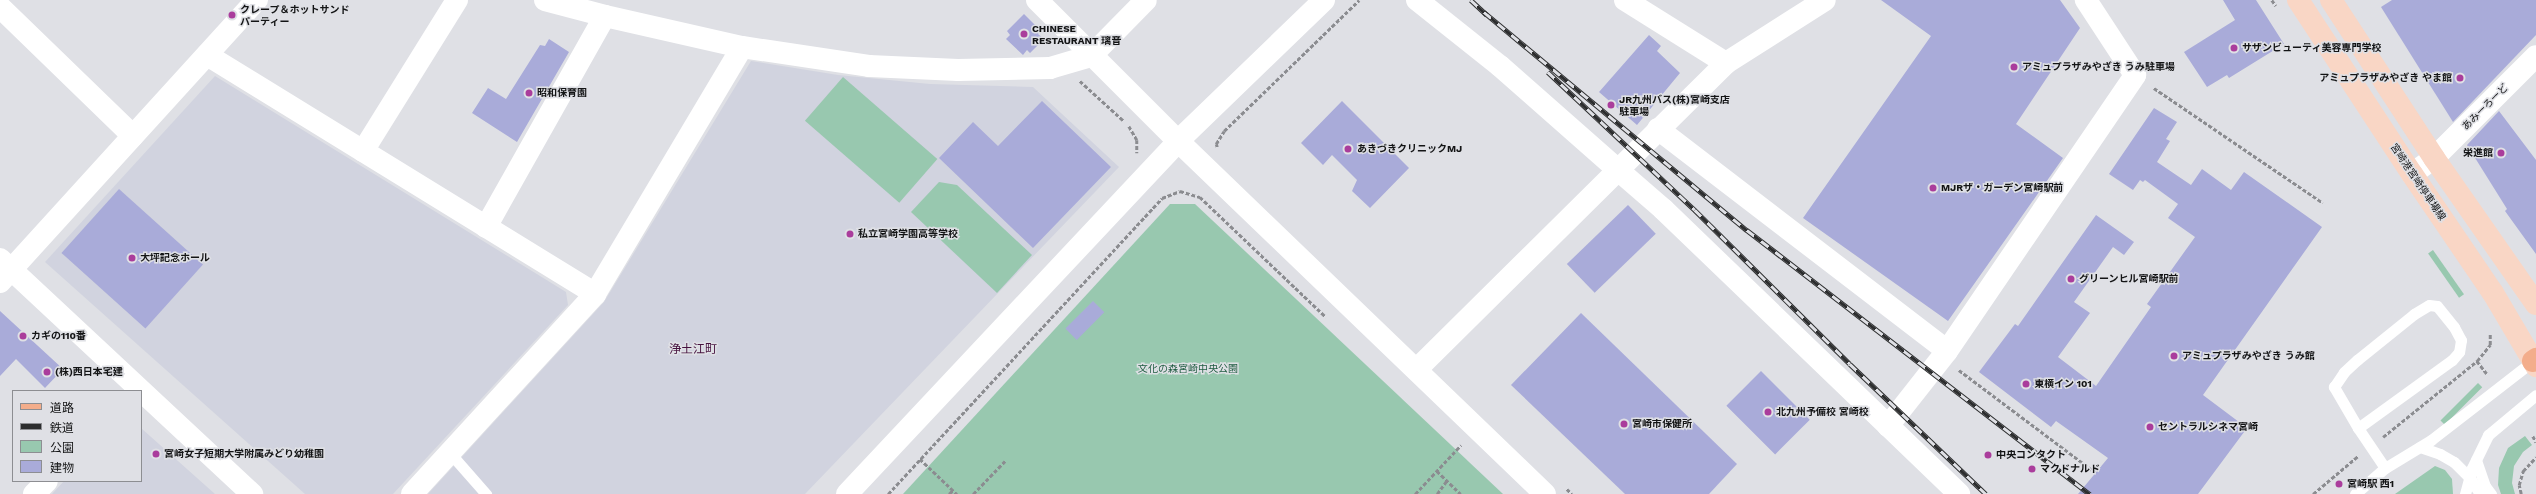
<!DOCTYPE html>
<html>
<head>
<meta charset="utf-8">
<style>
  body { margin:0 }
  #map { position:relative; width:2536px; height:494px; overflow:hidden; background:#dfe0e5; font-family:"Work Sans","Noto Sans JP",sans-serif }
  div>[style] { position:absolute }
  .built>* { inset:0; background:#d1d3df }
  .green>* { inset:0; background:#98c8af; transform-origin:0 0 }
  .building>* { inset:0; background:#a9abd9; transform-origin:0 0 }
  .path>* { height:2.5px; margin-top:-1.25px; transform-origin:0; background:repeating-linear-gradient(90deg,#8b8c90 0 4px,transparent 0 6px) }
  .service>* { height:11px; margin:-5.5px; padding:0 5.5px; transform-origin:5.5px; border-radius:5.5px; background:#fff }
  .minor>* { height:22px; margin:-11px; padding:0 11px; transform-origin:11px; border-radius:11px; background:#fff }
  .tertiary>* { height:22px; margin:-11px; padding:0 11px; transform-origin:11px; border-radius:11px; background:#fff }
  .secondary>* { height:22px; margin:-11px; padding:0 11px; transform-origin:11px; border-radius:11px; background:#f9d6c5 }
  .primary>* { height:22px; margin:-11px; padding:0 11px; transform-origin:11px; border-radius:11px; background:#f3ad8b }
  .rail>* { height:4.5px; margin-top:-2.25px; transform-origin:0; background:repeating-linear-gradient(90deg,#dfe0e5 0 9px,#2c2d2e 0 18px); box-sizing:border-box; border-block:1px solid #2c2d2e }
  .dots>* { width:11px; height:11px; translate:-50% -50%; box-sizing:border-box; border:2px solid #dfe0e5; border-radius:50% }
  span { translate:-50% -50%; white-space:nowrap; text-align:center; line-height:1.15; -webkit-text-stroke:3px #dfe0e5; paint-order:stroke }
  .poi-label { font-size:10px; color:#131415; font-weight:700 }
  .left { translate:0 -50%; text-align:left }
  .right { translate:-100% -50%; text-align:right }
  .street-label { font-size:10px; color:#131415 }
  .park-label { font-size:10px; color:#1e5b40 }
  .quarter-label { font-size:12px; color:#45113e }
  .legend { position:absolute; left:12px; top:390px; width:130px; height:92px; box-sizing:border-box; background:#dfe0e5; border:1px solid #8d8e92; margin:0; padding:5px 7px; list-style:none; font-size:12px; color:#131415 }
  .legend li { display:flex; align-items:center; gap:8px; height:20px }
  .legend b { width:20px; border:1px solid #8d8e92 }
</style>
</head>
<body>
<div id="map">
  <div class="built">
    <i style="clip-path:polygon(751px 61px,838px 75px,930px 84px,1033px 87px,1119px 167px,805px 494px,428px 494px,604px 302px)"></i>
    <i style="clip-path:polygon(215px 76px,566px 292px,568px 305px,393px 494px,305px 494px,45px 262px)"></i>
    <i style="clip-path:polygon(141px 428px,215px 494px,52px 494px,64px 481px,141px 481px)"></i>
  </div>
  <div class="green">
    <i style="left:843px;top:77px;width:125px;height:58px;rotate:41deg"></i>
    <i style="clip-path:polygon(939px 182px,957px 185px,1032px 255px,997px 293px,911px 212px)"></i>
    <i style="clip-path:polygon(1170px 204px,1195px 204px,1503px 494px,903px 494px)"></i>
    <i style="left:2433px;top:250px;width:54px;height:6px;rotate:55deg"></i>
    <i style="left:2478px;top:383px;width:6px;height:53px;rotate:45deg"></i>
    <i style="clip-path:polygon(2525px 436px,2532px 445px,2523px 452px,2514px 466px,2512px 483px,2515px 494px,2501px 494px,2498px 485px,2499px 468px,2508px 448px)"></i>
    <i style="clip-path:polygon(2435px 466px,2445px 470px,2452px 479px,2453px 494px,2395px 494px)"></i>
  </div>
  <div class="building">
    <i style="clip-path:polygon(1881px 0,2060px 0,2080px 28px,2016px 124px,2063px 158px,1948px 321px,1803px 218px,1931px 36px)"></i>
    <i style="clip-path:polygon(2223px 0,2256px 0,2284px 44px,2229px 78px,2227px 75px,2207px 87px,2184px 52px,2235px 20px)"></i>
    <i style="clip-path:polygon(2392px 0,2536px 0,2536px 35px,2453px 122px,2381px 7px)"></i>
    <i style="clip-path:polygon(1024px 14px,1041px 31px,1038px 34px,1044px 39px,1030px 53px,1027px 50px,1023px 55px,1006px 39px,1010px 35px,1007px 31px)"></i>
    <i style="clip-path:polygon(1649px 35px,1661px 46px,1657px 51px,1680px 73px,1637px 125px,1599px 92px)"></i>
    <i style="clip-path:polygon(549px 39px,569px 52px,517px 142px,472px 113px,488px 88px,506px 99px,540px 45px,545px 46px)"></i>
    <i style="clip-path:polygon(1042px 101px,1111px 167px,1033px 248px,939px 158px,973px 122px,998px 146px)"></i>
    <i style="clip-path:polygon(1342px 101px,1409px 168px,1370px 208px,1352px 191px,1357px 180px,1332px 155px,1323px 165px,1301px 143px)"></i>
    <i style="clip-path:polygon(2154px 108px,2177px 122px,2166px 139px,2170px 141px,2157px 162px,2191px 185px,2202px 169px,2231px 190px,2244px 172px,2322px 227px,2203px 395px,2247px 428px,2198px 494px,2078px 494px,2108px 458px,2056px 421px,2051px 427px,1979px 372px,2015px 324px,2018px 326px,2096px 215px,2134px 242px,2124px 255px,2113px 247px,2074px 302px,2090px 313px,2058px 357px,2096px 386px,2151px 307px,2147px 304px,2195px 237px,2168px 218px,2178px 204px,2145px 180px,2143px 182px,2140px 180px,2133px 190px,2109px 174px)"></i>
    <i style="clip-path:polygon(2499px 111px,2536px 160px,2536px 254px,2505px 211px,2507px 209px,2467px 145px)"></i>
    <i style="left:119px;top:189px;width:113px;height:86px;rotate:42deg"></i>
    <i style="left:1628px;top:205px;width:40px;height:85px;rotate:46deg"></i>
    <i style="left:1093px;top:301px;width:16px;height:39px;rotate:45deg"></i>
    <i style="clip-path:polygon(0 311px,63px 369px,45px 388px,16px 359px,0 376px)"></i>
    <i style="clip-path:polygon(1581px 313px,1737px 464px,1709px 494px,1625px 494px,1511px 385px)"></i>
    <i style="left:1761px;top:371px;width:69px;height:49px;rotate:45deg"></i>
  </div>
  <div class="path">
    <i style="left:2272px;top:0;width:7px;rotate:56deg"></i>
    <i style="left:1080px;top:81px;width:59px;rotate:42.3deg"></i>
    <i style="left:2154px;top:88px;width:204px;rotate:34.2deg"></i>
    <i style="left:1129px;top:126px;width:16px;rotate:60deg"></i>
    <i style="left:1137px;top:140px;width:13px;rotate:90deg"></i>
    <i style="left:1217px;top:147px;width:3px;rotate:-108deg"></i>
    <i style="left:1216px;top:144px;width:15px;rotate:-58deg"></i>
    <i style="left:1224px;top:131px;width:188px;rotate:-44.1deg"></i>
    <i style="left:2477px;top:361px;width:16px;rotate:52deg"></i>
    <i style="left:1959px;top:370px;width:171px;rotate:36.9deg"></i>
    <i style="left:2533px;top:436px;width:7px;rotate:63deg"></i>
    <i style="left:2383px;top:437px;width:121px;rotate:-39deg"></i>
    <i style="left:2477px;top:361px;width:21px;rotate:-51deg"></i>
    <i style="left:2490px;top:345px;width:12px;rotate:-90deg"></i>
    <i style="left:920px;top:459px;width:51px;rotate:43.4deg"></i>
    <i style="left:1437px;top:471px;width:33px;rotate:44deg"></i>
    <i style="left:1567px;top:489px;width:7px;rotate:45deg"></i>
    <i style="left:888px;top:494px;width:403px;rotate:-47.2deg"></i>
    <i style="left:1162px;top:198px;width:19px;rotate:-21deg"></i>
    <i style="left:1180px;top:191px;width:21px;rotate:17deg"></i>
    <i style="left:1200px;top:197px;width:174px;rotate:43.6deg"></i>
    <i style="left:949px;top:494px;width:6px;rotate:-45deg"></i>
    <i style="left:973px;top:494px;width:46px;rotate:-45.9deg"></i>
    <i style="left:1415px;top:494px;width:67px;rotate:-46.8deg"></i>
    <i style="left:1437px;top:494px;width:17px;rotate:-54deg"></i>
    <i style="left:2313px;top:494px;width:59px;rotate:-40.2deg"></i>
    <i style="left:2521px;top:494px;width:9px;rotate:-103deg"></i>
    <i style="left:2519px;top:485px;width:15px;rotate:-74deg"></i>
    <i style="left:2523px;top:471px;width:19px;rotate:-47deg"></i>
  </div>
  <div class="service">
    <i style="left:2429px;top:305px;width:8px;rotate:7deg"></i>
    <i style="left:2437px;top:306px;width:27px;rotate:51deg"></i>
    <i style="left:2454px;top:327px;width:15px;rotate:62deg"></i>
    <i style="left:2461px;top:340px;width:12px;rotate:99deg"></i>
    <i style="left:2459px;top:352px;width:11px;rotate:131deg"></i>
    <i style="left:2452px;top:360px;width:116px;rotate:144.1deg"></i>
    <i style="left:2358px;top:428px;width:48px;rotate:-120.3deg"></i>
    <i style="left:2334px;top:387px;width:18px;rotate:-56deg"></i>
    <i style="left:2344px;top:372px;width:18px;rotate:-43deg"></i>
    <i style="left:2357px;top:360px;width:73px;rotate:-38.9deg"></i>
    <i style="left:2414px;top:314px;width:17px;rotate:-31deg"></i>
    <i style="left:2358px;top:428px;width:48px;rotate:56deg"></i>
    <i style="left:2420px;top:447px;width:21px;rotate:19deg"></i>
    <i style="left:2440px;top:454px;width:16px;rotate:30deg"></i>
    <i style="left:2454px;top:462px;width:23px;rotate:45deg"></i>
    <i style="left:2470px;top:478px;width:19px;rotate:58deg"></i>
    <i style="left:450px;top:453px;width:55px;rotate:48.7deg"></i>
    <i style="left:2476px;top:460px;width:28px;rotate:71deg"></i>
    <i style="left:2485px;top:486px;width:10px;rotate:53deg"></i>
    <i style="left:2355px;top:494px;width:40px;rotate:-41deg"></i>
    <i style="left:2385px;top:468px;width:54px;rotate:-31.3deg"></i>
    <i style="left:2431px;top:440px;width:129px;rotate:-37.8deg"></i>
    <i style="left:2465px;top:494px;width:27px;rotate:-75deg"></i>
    <i style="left:2472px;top:468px;width:37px;rotate:-64deg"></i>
    <i style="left:2488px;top:435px;width:62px;rotate:-39.8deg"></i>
  </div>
  <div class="minor">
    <i style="left:545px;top:0;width:62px;rotate:14.9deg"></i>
    <i style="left:605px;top:16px;width:140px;rotate:12.8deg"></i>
    <i style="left:742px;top:47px;width:128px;rotate:8.5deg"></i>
    <i style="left:869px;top:66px;width:89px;rotate:2.6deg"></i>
    <i style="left:958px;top:70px;width:92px;rotate:-1.2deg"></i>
    <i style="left:1050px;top:68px;width:43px;rotate:-16.3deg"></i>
    <i style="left:1091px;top:56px;width:78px;rotate:-45.5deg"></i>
    <i style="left:1037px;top:0;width:199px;rotate:45deg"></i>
    <i style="left:1417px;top:0;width:106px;rotate:38.5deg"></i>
    <i style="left:1500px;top:66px;width:157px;rotate:41.4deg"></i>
    <i style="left:1625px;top:0;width:119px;rotate:32deg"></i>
    <i style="left:0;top:7px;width:185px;rotate:44.1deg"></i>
    <i style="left:207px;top:55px;width:456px;rotate:31.6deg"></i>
    <i style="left:1658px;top:129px;width:364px;rotate:37.5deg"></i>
    <i style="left:363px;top:151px;width:178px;rotate:-58.1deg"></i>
    <i style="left:2412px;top:174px;width:27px;rotate:-36deg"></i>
    <i style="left:2434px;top:158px;width:144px;rotate:-45deg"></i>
    <i style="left:486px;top:227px;width:242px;rotate:-60.6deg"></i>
    <i style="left:0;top:282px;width:382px;rotate:-47.7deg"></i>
    <i style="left:34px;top:494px;width:18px;rotate:-45deg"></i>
    <i style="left:412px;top:494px;width:271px;rotate:-47.5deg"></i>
    <i style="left:595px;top:294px;width:287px;rotate:-59.2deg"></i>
  </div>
  <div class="tertiary">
    <i style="left:1178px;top:141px;width:509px;rotate:43.89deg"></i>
    <i style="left:1618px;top:170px;width:60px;rotate:40.9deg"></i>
    <i style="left:1663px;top:209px;width:411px;rotate:43.9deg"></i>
    <i style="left:0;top:259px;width:345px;rotate:43deg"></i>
    <i style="left:1417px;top:369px;width:435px;rotate:-44.7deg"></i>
    <i style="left:1726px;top:63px;width:117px;rotate:-32.5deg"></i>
    <i style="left:1888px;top:426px;width:95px;rotate:-51.8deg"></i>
    <i style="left:1947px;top:351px;width:334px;rotate:-55.7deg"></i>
    <i style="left:2135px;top:75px;width:90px;rotate:-123.2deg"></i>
    <i style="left:847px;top:494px;width:484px;rotate:-46.8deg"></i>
    <i style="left:1178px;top:141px;width:203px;rotate:-44deg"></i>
  </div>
  <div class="secondary">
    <i style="left:2298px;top:0;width:208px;rotate:56.8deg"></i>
    <i style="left:2412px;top:174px;width:144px;rotate:55.8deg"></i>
    <i style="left:2493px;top:293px;width:85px;rotate:59.5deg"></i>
    <i style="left:2331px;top:0;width:189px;rotate:56.9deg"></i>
    <i style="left:2434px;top:158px;width:178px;rotate:55.1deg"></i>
  </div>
  <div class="primary">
    <i style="left:2533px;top:361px;width:4px;rotate:-34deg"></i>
  </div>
  <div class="rail">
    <i style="left:1471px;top:0;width:22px;rotate:43deg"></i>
    <i style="left:1484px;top:12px;width:342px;rotate:39.7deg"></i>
    <i style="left:1747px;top:230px;width:433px;rotate:37.6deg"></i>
    <i style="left:1548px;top:72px;width:202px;rotate:43.2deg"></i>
    <i style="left:1695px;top:210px;width:218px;rotate:44.8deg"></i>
    <i style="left:1850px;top:364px;width:188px;rotate:43.7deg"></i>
  </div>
  <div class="dots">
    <i style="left:232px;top:15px;background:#aa3d9c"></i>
    <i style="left:1024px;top:34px;background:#aa3d9c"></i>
    <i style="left:2234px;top:48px;background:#aa3d9c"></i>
    <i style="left:2014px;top:67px;background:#aa3d9c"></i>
    <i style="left:2460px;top:78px;background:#aa3d9c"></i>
    <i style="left:529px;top:93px;background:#aa3d9c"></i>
    <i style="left:1611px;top:105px;background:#aa3d9c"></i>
    <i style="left:1348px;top:149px;background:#aa3d9c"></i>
    <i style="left:2501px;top:153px;background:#aa3d9c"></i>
    <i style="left:1933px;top:188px;background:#aa3d9c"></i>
    <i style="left:850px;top:234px;background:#aa3d9c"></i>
    <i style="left:132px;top:258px;background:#aa3d9c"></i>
    <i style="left:2071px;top:279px;background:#aa3d9c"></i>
    <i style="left:23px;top:336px;background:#aa3d9c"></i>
    <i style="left:2174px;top:356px;background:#aa3d9c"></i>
    <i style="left:47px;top:372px;background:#aa3d9c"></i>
    <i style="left:2026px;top:384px;background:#aa3d9c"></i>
    <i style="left:1768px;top:412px;background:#aa3d9c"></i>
    <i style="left:1624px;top:424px;background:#aa3d9c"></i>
    <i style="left:2150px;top:427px;background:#aa3d9c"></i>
    <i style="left:156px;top:454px;background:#aa3d9c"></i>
    <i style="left:1988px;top:455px;background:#aa3d9c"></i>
    <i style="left:2032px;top:469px;background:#aa3d9c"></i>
    <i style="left:2339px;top:484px;background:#aa3d9c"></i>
  </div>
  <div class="poi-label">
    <span class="left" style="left:240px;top:15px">クレープ＆ホットサンド<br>パーティー</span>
    <span class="left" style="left:1032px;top:34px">CHINESE<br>RESTAURANT 璃音</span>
    <span class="left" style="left:2242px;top:48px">サザンビューティ美容専門学校</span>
    <span class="left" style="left:2022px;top:67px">アミュプラザみやざき うみ駐車場</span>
    <span class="right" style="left:2452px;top:78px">アミュプラザみやざき やま館</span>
    <span class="left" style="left:537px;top:93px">昭和保育園</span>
    <span class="left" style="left:1619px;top:105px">JR九州バス(株)宮崎支店<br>駐車場</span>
    <span class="left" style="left:1357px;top:149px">あきづきクリニックMJ</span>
    <span class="right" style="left:2493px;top:153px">栄進館</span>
    <span class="left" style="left:1941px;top:188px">MJRザ・ガーデン宮崎駅前</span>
    <span class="left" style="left:858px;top:234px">私立宮崎学園高等学校</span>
    <span class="left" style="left:140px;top:258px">大坪記念ホール</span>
    <span class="left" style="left:2079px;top:279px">グリーンヒル宮崎駅前</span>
    <span class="left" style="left:31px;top:336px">カギの110番</span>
    <span class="left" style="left:2182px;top:356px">アミュプラザみやざき うみ館</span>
    <span class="left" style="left:55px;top:372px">(株)西日本宅建</span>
    <span class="left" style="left:2034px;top:384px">東横イン 101</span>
    <span class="left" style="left:1776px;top:412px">北九州予備校 宮崎校</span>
    <span class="left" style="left:1632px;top:424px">宮崎市保健所</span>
    <span class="left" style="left:2158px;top:427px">セントラルシネマ宮崎</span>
    <span class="left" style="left:164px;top:454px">宮崎女子短期大学附属みどり幼稚園</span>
    <span class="left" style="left:1996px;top:455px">中央コンタクト</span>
    <span class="left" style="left:2040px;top:469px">マクドナルド</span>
    <span class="left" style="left:2347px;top:484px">宮崎駅 西1</span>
  </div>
  <div class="street-label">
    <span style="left:2485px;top:107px;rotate:-45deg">あみーろーど</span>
    <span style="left:2418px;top:182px;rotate:56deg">宮崎港宮崎停車場線</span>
  </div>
  <div class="park-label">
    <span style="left:1188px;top:369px">文化の森宮崎中央公園</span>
  </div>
  <div class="quarter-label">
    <span style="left:693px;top:350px">浄土江町</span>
  </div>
  <ul class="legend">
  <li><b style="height:5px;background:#f3ad8b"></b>道路</li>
  <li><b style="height:5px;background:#2c2d2e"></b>鉄道</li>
  <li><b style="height:11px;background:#98c8af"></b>公園</li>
  <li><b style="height:11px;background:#a9abd9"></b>建物</li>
  </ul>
</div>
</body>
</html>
